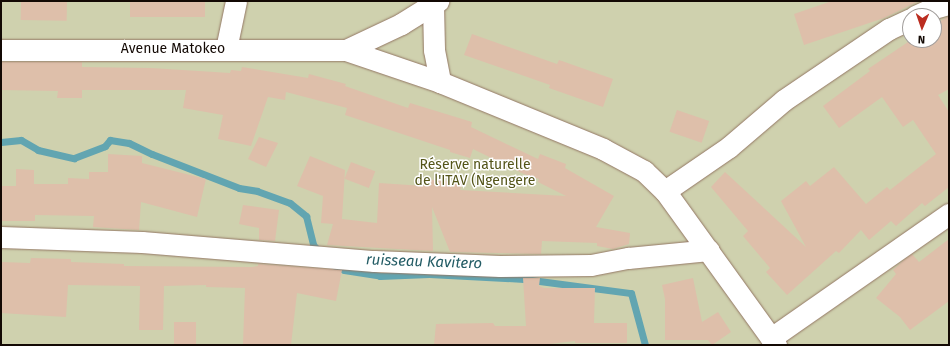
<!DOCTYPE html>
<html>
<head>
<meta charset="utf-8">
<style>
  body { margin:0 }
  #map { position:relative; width:950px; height:346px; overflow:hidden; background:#fbf4f0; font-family:"Fira Sans",sans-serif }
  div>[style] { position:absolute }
  .green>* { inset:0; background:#cfd1ae }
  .stream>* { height:7px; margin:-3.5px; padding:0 3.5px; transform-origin:3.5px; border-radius:3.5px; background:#62a5b1 }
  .building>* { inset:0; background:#debfaa; transform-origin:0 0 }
  .roads { filter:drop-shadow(0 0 1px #937764) drop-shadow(0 0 1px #937764) }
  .minor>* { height:21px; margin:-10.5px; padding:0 10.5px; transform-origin:10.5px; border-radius:10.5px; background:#fff }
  span { translate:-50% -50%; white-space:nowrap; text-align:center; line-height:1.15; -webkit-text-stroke:3px #fff; paint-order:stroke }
  .street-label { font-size:14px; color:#130904 }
  .park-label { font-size:14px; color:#535418 }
  .water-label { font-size:15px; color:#235c65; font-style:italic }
  .frame { position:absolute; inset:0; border:2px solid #130904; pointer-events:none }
  .north { position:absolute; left:902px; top:8px; width:40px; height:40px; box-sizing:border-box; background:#fff; border:1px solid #a19d9b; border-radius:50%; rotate:182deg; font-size:11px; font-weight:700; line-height:16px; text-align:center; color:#130904 }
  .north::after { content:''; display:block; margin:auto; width:14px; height:18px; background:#bb2d20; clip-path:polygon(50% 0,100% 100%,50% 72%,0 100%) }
</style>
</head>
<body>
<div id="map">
  <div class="green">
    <i style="clip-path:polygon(evenodd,1px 1px,949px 1px,949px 345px,1px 345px,1px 1px,910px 16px,934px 16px,934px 40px,910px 40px,910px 16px)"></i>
  </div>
  <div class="stream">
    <i style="left:1px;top:142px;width:20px;rotate:-6deg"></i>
    <i style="left:21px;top:140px;width:20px;rotate:30deg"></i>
    <i style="left:38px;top:150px;width:37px;rotate:13deg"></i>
    <i style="left:74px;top:158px;width:33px;rotate:-21deg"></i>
    <i style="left:105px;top:146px;width:8px;rotate:-50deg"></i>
    <i style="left:110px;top:140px;width:19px;rotate:9deg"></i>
    <i style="left:129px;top:143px;width:25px;rotate:26deg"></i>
    <i style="left:152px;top:154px;width:93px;rotate:21.3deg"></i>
    <i style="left:239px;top:188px;width:18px;rotate:9deg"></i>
    <i style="left:257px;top:191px;width:35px;rotate:20deg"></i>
    <i style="left:290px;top:203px;width:21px;rotate:39deg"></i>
    <i style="left:306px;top:216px;width:30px;rotate:76deg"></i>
    <i style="left:313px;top:245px;width:10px;rotate:45deg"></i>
    <i style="left:333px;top:265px;width:12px;rotate:24deg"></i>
    <i style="left:344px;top:270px;width:36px;rotate:9deg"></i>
    <i style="left:380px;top:276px;width:49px;rotate:-2.3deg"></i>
    <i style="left:429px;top:274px;width:95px;rotate:3deg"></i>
    <i style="left:524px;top:279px;width:108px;rotate:7.5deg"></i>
    <i style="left:631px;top:293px;width:54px;rotate:74.9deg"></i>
  </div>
  <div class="building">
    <i style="left:21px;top:1px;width:46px;height:19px;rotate:1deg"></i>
    <i style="left:130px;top:1px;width:75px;height:16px"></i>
    <i style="clip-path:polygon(832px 1px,919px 1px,884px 18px,804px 45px,794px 14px)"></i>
    <i style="clip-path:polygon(949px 16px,949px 89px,938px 95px,949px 112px,949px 187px,925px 206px,922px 203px,896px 226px,891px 221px,869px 240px,861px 230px,839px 253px,836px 251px,787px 295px,766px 272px,770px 268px,743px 236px,748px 231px,711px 187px,725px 172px,806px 247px,781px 201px,806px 181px,810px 186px,834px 167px,866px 204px,887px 187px,890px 190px,936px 154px,913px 120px,903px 127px,882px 97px,839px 128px,823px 106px,870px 71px,868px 69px,911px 40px,934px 40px,934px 25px)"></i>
    <i style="clip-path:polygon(472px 34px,557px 64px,559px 60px,613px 79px,603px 107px,549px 88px,550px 85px,464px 55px)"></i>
    <i style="clip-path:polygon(1px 62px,82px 62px,82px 67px,151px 68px,230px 73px,231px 70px,241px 71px,242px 67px,308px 78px,309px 74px,346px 84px,345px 86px,408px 108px,410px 103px,472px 122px,471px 127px,538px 159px,540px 154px,566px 164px,565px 168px,614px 196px,596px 227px,630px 233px,629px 244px,613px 249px,597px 246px,597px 243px,542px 241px,541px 254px,450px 252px,432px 207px,433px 251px,327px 245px,333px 224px,321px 223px,323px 196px,297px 186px,310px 156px,345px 170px,342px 219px,377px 223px,379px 183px,424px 186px,421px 179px,463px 182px,460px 190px,566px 196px,538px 182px,539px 179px,524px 174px,473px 149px,470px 158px,450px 152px,450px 150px,345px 115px,347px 108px,286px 92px,285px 100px,268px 97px,251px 146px,218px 139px,223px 115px,183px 108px,186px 90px,82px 90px,82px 98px,57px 98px,58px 91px,1px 90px)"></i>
    <i style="left:677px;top:110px;width:34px;height:23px;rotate:19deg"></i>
    <i style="clip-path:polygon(259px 137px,278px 143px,266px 167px,248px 159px)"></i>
    <i style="clip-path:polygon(108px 154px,142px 156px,142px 163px,206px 179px,197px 217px,141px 202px,139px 230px,93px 227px,94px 216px,35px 215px,35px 221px,1px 221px,1px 186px,16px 186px,16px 169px,34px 170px,34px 184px,68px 184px,68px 178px,89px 179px,89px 172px,108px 172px)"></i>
    <i style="left:351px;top:162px;width:26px;height:18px;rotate:21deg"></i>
    <i style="clip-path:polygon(243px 205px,279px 210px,275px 241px,259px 240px,259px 228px,239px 224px)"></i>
    <i style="clip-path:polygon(949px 239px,949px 301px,910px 330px,900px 317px,876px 298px,896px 274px,893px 270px,903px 261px,912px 254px,919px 262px)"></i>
    <i style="clip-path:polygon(31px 258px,71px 259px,71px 262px,124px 264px,124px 266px,252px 267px,258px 266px,258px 264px,342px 270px,336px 301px,297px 293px,291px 345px,259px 345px,243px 344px,245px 288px,206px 287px,206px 285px,164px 286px,163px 330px,139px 330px,140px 286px,68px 285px,66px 317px,1px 313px,1px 262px,30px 263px)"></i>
    <i style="clip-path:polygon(523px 278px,540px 278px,539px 286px,544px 288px,595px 288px,594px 323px,627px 323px,627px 343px,575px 343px,575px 341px,541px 345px,434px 345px,436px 324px,493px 323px,495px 326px,526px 326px)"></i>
    <i style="clip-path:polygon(693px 278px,702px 322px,718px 312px,731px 332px,712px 345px,708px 340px,665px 340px,665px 299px,662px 285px)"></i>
    <i style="left:174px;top:322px;width:22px;height:23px"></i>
  </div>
  <div class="roads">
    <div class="minor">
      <i style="left:433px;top:5px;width:45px;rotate:88.7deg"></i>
      <i style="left:434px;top:50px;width:33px;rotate:79deg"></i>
      <i style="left:915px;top:16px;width:17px;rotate:-24deg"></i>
      <i style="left:931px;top:9px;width:19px;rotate:-16deg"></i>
      <i style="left:226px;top:49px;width:49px;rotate:-78.2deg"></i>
      <i style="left:1px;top:50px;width:345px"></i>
      <i style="left:346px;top:50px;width:99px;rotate:18.8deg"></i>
      <i style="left:440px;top:82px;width:176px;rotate:22.3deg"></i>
      <i style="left:603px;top:149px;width:47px;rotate:28.2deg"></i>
      <i style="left:644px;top:171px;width:29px;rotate:44deg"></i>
      <i style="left:665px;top:191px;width:190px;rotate:54.2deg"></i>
      <i style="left:346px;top:50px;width:61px;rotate:-25.3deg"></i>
      <i style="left:401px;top:24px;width:44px;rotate:-31.9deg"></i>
      <i style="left:665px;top:191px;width:78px;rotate:-34.5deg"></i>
      <i style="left:729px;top:147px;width:72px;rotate:-40.5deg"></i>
      <i style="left:784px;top:100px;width:127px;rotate:-34.1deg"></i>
      <i style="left:889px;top:29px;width:23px;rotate:-25deg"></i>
      <i style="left:1px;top:237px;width:141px;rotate:2deg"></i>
      <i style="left:142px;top:242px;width:233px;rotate:4.7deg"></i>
      <i style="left:374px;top:261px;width:126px;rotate:2.3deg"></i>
      <i style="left:500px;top:266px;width:91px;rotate:-0.6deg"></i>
      <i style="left:591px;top:265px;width:38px;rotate:-11deg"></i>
      <i style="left:628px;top:258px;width:81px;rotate:-5.6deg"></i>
      <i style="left:771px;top:338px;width:217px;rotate:-34.9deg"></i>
    </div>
  </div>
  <div class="street-label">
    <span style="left:173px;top:49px">Avenue Matokeo</span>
  </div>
  <div class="park-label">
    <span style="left:475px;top:173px">Réserve naturelle<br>de l'ITAV (Ngengere</span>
  </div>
  <div class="water-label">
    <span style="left:424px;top:262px;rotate:2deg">ruisseau Kavitero</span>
  </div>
  <div class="frame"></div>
  <div class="north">N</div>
</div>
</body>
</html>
